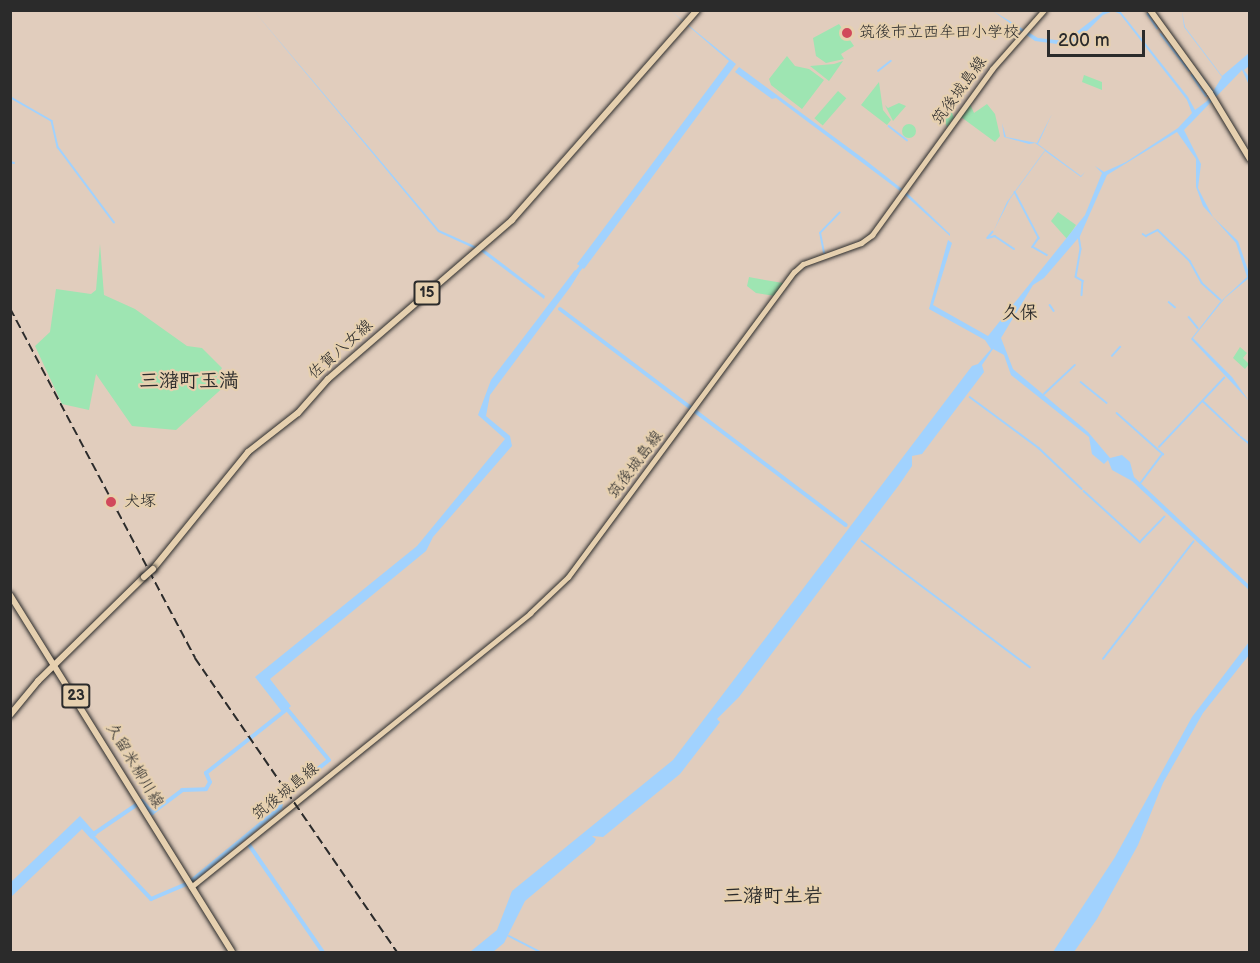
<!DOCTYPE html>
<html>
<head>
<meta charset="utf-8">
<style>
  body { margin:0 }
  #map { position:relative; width:1260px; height:963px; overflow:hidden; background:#e1cdbd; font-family:"Balsamiq Sans","Klee One",sans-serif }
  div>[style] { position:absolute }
  .green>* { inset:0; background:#9ee5b2; transform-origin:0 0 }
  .round { border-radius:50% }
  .water>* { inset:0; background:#a1d2fe }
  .stream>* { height:1.5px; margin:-0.75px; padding:0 0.75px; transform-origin:0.75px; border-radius:0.75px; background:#a1d2fe }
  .canal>* { height:4px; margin:-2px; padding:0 2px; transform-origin:2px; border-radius:2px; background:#a1d2fe }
  .roads { filter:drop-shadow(0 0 2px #2b2b2b) drop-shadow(0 0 2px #2b2b2b) }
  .secondary>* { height:5px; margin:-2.5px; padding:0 2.5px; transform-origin:2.5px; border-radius:2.5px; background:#e6d0af }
  .primary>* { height:6px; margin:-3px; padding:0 3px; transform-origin:3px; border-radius:3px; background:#e6d0af }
  .rail>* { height:1.5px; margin-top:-0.75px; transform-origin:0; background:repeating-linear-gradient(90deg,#2b2b2b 0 9px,transparent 0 13.5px) }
  .bridges { filter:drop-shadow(0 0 2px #2b2b2b) drop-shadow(0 0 2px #2b2b2b) }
  .primary-bridge>* { height:6px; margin:-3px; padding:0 3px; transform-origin:3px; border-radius:3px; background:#e6d0af }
  .dots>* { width:16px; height:16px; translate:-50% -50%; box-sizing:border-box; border:3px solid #e6d0af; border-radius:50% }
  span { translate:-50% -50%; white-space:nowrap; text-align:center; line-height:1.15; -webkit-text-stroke:4.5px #e6d0af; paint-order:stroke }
  .shield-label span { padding:2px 4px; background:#e6d0af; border:2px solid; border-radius:4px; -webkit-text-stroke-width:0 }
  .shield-label { font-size:15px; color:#2b2b2b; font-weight:700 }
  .poi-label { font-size:16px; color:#2b2b2b }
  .left { translate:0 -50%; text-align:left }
  .street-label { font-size:16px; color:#2b2b2b }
  .neighbourhood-label { font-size:18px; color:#2b2b2b; font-weight:700 }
  .quarter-label { font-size:20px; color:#2b2b2b; font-weight:700 }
  .frame { position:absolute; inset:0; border:12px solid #2b2b2b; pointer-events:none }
  .scale { position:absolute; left:1047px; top:30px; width:98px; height:27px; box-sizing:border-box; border:3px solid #2b2b2b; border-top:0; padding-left:8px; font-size:18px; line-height:21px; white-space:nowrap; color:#2b2b2b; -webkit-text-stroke:4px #e6d0af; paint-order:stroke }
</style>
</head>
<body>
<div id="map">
  <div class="green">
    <i style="clip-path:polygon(839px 24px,854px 46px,841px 54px,844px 59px,826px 63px,816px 56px,813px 38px)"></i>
    <i style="clip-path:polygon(787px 56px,795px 66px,809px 69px,824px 80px,802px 109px,771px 85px,769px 79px)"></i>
    <i style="clip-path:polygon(843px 61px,829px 81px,810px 66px,834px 64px)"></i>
    <i style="clip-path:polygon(1084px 75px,1102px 82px,1102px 90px,1082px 82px)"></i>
    <i style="clip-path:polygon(879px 82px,883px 110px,891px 120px,887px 125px,861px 105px)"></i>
    <i style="left:838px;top:91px;width:11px;height:36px;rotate:41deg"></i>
    <i style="clip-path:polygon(899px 103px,906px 106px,893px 121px,885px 105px,888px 108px)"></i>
    <i style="clip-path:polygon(970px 104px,974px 113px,987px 104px,995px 114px,1000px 136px,995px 142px,961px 117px)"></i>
    <i style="clip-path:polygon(950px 108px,954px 118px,947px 127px,941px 112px)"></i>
    <i class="round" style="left:902px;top:124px;width:14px;height:14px"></i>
    <i style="clip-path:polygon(1058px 212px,1076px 225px,1067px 239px,1051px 221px)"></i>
    <i style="clip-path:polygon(100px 244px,104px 295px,135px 309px,187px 346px,202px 348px,222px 368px,216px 378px,227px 384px,176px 430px,132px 426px,96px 374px,89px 410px,62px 404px,35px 346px,50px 332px,56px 289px,91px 294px,96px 290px)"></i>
    <i style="clip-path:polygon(749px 277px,754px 278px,783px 283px,775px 296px,756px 293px,747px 286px)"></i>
    <i style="clip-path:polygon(1240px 347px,1247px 353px,1243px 358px,1249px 364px,1245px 369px,1233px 358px)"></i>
  </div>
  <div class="water">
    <i style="clip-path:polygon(254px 11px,439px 230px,486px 251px,545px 296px,544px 299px,482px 252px,438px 232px)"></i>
    <i style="clip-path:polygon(671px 11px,736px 64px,584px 269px,577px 264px,729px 61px)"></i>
    <i style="clip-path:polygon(993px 11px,1038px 38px,1065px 41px,1104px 11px,1120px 11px,1188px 97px,1195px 110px,1207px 101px,1222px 77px,1184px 27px,1182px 11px,1185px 27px,1222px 76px,1249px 53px,1249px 66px,1244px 70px,1249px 77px,1249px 85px,1242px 70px,1184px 130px,1201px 164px,1198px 188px,1204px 200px,1213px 217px,1238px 241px,1249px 273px,1249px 278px,1225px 298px,1193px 338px,1232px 377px,1249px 401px,1191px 339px,1220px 302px,1247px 277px,1236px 243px,1203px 206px,1196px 187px,1196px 159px,1177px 132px,1107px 175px,1080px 236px,1044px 278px,1033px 285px,1001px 338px,1013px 369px,1088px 432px,1110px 458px,1122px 455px,1130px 462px,1134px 477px,1249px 585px,1249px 590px,1132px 481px,1112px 470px,1108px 460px,1104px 464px,1092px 454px,1089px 437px,1011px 375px,1004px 355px,993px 349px,982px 365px,984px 372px,922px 454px,912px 456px,912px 466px,899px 485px,739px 697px,717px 719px,720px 722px,680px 774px,603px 837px,592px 836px,596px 839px,594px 843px,525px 901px,504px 943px,493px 952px,470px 952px,497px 930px,512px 891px,673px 760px,972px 366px,978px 364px,991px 349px,985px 340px,929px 309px,948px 240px,952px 243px,933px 305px,988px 336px,1085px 215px,1102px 173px,1095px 166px,1104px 172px,1126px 162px,1178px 128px,1192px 113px,1187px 100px,1120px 14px,1113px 11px,1103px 15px,1072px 46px,1035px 41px)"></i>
    <i style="clip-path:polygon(739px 67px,864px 159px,902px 189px,900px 191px,776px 98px,772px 99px,735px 72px)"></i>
    <i style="clip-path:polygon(1052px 114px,1038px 144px,1081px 176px,1085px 172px,1081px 177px,1045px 151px,1010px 199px,993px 232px,1007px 202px,1045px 150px,1035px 143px,1029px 144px,1004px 137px,1002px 123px,1006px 137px,1037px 143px)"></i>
    <i style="clip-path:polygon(906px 192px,950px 234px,950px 236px,904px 194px)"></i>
    <i style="clip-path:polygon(575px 270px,579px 273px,571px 286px,490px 395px,486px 416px,510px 436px,512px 446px,433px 537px,426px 551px,270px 679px,291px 706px,283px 713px,255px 677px,417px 546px,505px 439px,478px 415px,491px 380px)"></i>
    <i style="clip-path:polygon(1249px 642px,1249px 655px,1203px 713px,1163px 783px,1138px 845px,1097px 919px,1074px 952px,1053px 952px,1115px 857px,1192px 717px)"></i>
    <i style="clip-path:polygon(80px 816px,97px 835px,91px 839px,82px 829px,11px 897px,11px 882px)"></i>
  </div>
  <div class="stream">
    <i style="left:1148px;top:14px;width:17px;rotate:57deg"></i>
    <i style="left:1161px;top:34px;width:46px;rotate:52.1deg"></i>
    <i style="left:878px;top:71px;width:16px;rotate:-38deg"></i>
    <i style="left:1198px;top:72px;width:24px;rotate:52deg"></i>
    <i style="left:1192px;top:75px;width:25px;rotate:56deg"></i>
    <i style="left:10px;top:97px;width:48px;rotate:29.7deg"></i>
    <i style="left:52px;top:121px;width:27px;rotate:77deg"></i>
    <i style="left:58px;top:147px;width:94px;rotate:53.3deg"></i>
    <i style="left:889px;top:126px;width:23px;rotate:38deg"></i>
    <i style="left:10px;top:162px;width:4px;rotate:14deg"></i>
    <i style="left:1015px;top:192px;width:52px;rotate:62.4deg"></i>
    <i style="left:1039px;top:238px;width:11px;rotate:124deg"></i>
    <i style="left:1033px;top:247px;width:16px;rotate:30deg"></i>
    <i style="left:993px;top:232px;width:8px;rotate:130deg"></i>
    <i style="left:988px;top:238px;width:7px;rotate:-16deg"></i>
    <i style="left:995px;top:236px;width:23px;rotate:34deg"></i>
    <i style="left:1143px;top:234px;width:4px;rotate:34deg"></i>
    <i style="left:1146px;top:236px;width:13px;rotate:-27deg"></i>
    <i style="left:1158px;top:230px;width:45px;rotate:44.1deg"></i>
    <i style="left:1190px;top:261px;width:25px;rotate:61deg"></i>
    <i style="left:1202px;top:283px;width:25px;rotate:42deg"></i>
    <i style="left:1079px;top:236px;width:13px;rotate:81deg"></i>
    <i style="left:1081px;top:249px;width:28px;rotate:100deg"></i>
    <i style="left:1076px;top:277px;width:8px;rotate:30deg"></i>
    <i style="left:1083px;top:281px;width:14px;rotate:94deg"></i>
    <i style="left:824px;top:253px;width:20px;rotate:-101deg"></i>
    <i style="left:820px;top:233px;width:28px;rotate:-46deg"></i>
    <i style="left:1169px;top:302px;width:8px;rotate:40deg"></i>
    <i style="left:1050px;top:305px;width:7px;rotate:56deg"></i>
    <i style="left:1189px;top:317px;width:14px;rotate:51deg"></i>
    <i style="left:1112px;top:356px;width:12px;rotate:-48deg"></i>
    <i style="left:1081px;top:382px;width:33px;rotate:39deg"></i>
    <i style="left:1044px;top:394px;width:42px;rotate:-43.1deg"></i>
    <i style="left:970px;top:397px;width:86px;rotate:36.5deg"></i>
    <i style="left:1039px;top:448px;width:59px;rotate:43.6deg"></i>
    <i style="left:1203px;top:401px;width:50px;rotate:43.4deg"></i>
    <i style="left:1117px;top:413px;width:62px;rotate:41.7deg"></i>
    <i style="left:1163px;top:454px;width:36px;rotate:127deg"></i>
    <i style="left:1241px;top:437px;width:11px;rotate:38deg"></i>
    <i style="left:1159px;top:447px;width:95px;rotate:-46.7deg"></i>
    <i style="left:1084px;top:491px;width:76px;rotate:42.3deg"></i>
    <i style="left:1140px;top:542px;width:35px;rotate:-46deg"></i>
    <i style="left:862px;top:541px;width:210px;rotate:36.9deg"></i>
    <i style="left:1103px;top:659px;width:148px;rotate:-52.4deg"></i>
    <i style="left:509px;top:936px;width:35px;rotate:27deg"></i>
  </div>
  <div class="canal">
    <i style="left:574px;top:276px;width:16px;rotate:-52deg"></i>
    <i style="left:560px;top:309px;width:358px;rotate:37.1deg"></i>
    <i style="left:91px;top:835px;width:88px;rotate:46.8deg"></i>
    <i style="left:151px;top:899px;width:38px;rotate:-23deg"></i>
    <i style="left:92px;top:835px;width:60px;rotate:-34.2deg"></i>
    <i style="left:142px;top:801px;width:16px;rotate:50deg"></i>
    <i style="left:152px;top:813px;width:38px;rotate:-37deg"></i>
    <i style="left:182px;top:790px;width:24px;rotate:-2deg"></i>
    <i style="left:206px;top:789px;width:8px;rotate:-60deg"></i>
    <i style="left:210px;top:782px;width:10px;rotate:-114deg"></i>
    <i style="left:206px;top:773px;width:103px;rotate:-38.3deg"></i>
    <i style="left:247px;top:842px;width:134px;rotate:55.4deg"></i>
    <i style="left:190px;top:882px;width:117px;rotate:-39.4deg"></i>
    <i style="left:280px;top:808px;width:10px;rotate:-79deg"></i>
    <i style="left:282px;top:798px;width:60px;rotate:-39deg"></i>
    <i style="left:329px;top:760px;width:66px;rotate:-129.5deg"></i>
  </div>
  <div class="roads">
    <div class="secondary">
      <i style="left:191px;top:887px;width:436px;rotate:-38.9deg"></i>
      <i style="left:530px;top:613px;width:52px;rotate:-43.5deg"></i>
      <i style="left:568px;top:577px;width:380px;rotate:-53.5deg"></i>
      <i style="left:794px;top:272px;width:12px;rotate:-42deg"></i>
      <i style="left:803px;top:264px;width:62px;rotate:-19.9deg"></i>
      <i style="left:861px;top:243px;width:14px;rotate:-36deg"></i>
      <i style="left:872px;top:235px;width:205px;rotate:-54.1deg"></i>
      <i style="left:992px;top:69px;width:79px;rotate:-48.6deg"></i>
    </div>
    <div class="primary">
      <i style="left:1150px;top:10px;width:102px;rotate:54.1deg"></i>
      <i style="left:1210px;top:93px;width:77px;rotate:58.8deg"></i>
      <i style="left:153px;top:569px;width:151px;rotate:-50.9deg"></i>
      <i style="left:248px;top:452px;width:63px;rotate:-38deg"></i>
      <i style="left:298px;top:413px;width:45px;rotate:-48.6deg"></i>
      <i style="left:328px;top:379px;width:243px;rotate:-40.8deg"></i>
      <i style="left:512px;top:220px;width:280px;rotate:-48.6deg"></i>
      <i style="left:10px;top:595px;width:420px;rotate:58.1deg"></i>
      <i style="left:10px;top:715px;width:44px;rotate:-50.5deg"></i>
      <i style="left:38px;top:681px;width:148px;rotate:-44.5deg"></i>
    </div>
  </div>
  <div class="rail">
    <i style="left:10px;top:308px;width:396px;rotate:62.1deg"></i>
    <i style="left:195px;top:658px;width:357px;rotate:55.5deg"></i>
  </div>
  <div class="bridges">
    <div class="primary-bridge">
      <i style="left:144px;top:577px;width:12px;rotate:-42deg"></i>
    </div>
  </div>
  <div class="dots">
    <i style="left:847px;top:33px;background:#d1495b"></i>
    <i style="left:111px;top:502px;background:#d1495b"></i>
  </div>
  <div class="shield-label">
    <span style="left:427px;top:293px">15</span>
    <span style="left:76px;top:696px">23</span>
  </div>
  <div class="poi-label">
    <span class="left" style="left:859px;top:33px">筑後市立西牟田小学校</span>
    <span class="left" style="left:124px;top:502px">犬塚</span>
  </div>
  <div class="street-label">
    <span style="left:960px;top:91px;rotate:-54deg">筑後城島線</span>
    <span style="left:341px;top:350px;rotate:-42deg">佐賀八女線</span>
    <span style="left:636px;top:465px;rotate:-53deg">筑後城島線</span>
    <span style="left:134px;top:766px;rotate:59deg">久留米柳川線</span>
    <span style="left:286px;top:792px;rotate:-39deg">筑後城島線</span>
  </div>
  <div class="neighbourhood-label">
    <span style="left:1020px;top:313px">久保</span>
  </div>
  <div class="quarter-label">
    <span style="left:189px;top:381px">三潴町玉満</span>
    <span style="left:773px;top:896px">三潴町生岩</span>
  </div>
  <div class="frame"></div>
  <div class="scale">200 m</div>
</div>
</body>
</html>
